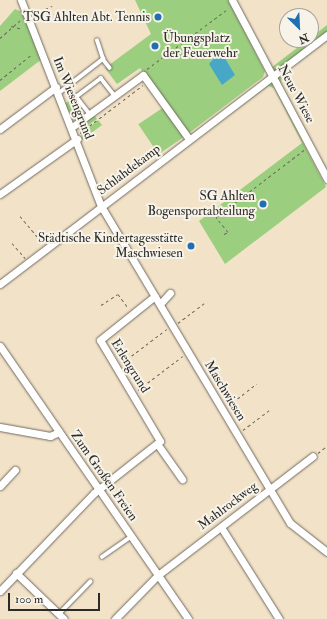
<!DOCTYPE html>
<html>
<head>
<meta charset="utf-8">
<style>
  body { margin:0 }
  #map { position:relative; width:327px; height:619px; overflow:hidden; background:#f2e2c8; font-family:"IM FELL Double Pica",serif }
  div>[style] { position:absolute }
  .green>* { inset:0; background:#9bce7e; transform-origin:0 0 }
  .water>* { inset:0; background:#46a8c6 }
  .path>* { height:1px; margin-top:-0.5px; transform-origin:0; background:repeating-linear-gradient(90deg,#716b62 0 3px,transparent 0 6px) }
  .roads { filter:drop-shadow(0 0 1px #716b62) drop-shadow(0 0 1px #716b62) }
  .service>* { height:3.5px; margin:-1.75px; padding:0 1.75px; transform-origin:1.75px; border-radius:1.75px; background:#fff }
  .minor>* { height:7px; margin:-3.5px; padding:0 3.5px; transform-origin:3.5px; border-radius:3.5px; background:#fff }
  .dots>* { width:11px; height:11px; translate:-50% -50%; box-sizing:border-box; border:2px solid #f7f3e8; border-radius:50% }
  span { translate:-50% -50%; white-space:nowrap; text-align:center; line-height:1.15; -webkit-text-stroke:4px #f7f3e8; paint-order:stroke }
  .poi-label { font-size:13px; color:#2b2b2b }
  .right { translate:-100% -50%; text-align:right }
  .left { translate:0 -50%; text-align:left }
  .street-label { font-size:13px; color:#2b2b2b }
  .north { position:absolute; left:279px; top:8px; width:40px; height:40px; box-sizing:border-box; background:#f7f3e8; border:1px solid #a5a39c; border-radius:50%; rotate:156deg; font-size:11px; font-weight:700; line-height:16px; text-align:center; color:#2b2b2b }
  .north::after { content:''; display:block; margin:auto; width:14px; height:18px; background:#1f6fb2; clip-path:polygon(50% 0,100% 100%,50% 72%,0 100%) }
  .scale { position:absolute; left:8px; top:593px; width:92px; height:18px; box-sizing:border-box; border:2px solid #2b2b2b; border-top:0; padding-left:5px; font-size:12px; line-height:14px; white-space:nowrap; color:#2b2b2b; -webkit-text-stroke:3px #f7f3e8; paint-order:stroke }
</style>
</head>
<body>
<div id="map">
  <div class="green">
    <i style="clip-path:polygon(135px 0,228px 0,265px 71px,263px 77px,189px 133px,140px 68px,117px 84px,105px 68px,151px 34px)"></i>
    <i style="clip-path:polygon(235px 0,272px 67px,327px 25px,327px 32px,276px 71px,272px 70px)"></i>
    <i style="clip-path:polygon(15px 9px,22px 12px,42px 59px,0 91px,0 26px)"></i>
    <i style="clip-path:polygon(327px 38px,282px 75px,281px 83px,327px 175px,277px 81px,279px 75px)"></i>
    <i style="clip-path:polygon(272px 83px,326px 187px,225px 264px,199px 221px,302px 143px,274px 88px,268px 86px,163px 163px,259px 90px)"></i>
    <i style="clip-path:polygon(70px 101px,82px 117px,76px 121px,72px 120px,65px 103px)"></i>
    <i style="left:164px;top:107px;width:36px;height:31px;rotate:56deg"></i>
    <i style="clip-path:polygon(94px 115px,97px 119px,80px 132px,79px 127px)"></i>
    <i style="clip-path:polygon(98px 120px,102px 125px,82px 140px,81px 134px)"></i>
  </div>
  <div class="water">
    <i style="clip-path:polygon(223px 55px,235px 75px,222px 85px,209px 64px,216px 56px)"></i>
  </div>
  <div class="path">
    <i style="left:34px;top:14px;width:20px;rotate:-24deg"></i>
    <i style="left:11px;top:26px;width:11px;rotate:15deg"></i>
    <i style="left:0;top:38px;width:29px;rotate:-41deg"></i>
    <i style="left:147px;top:69px;width:102px;rotate:-36.6deg"></i>
    <i style="left:0;top:80px;width:40px;rotate:-39deg"></i>
    <i style="left:80px;top:133px;width:79px;rotate:-37.3deg"></i>
    <i style="left:20px;top:216px;width:35px;rotate:50deg"></i>
    <i style="left:224px;top:234px;width:4px;rotate:-27deg"></i>
    <i style="left:228px;top:232px;width:19px;rotate:-129deg"></i>
    <i style="left:216px;top:217px;width:111px;rotate:-37.3deg"></i>
    <i style="left:12px;top:243px;width:20px;rotate:49deg"></i>
    <i style="left:101px;top:305px;width:20px;rotate:-33deg"></i>
    <i style="left:118px;top:294px;width:17px;rotate:54deg"></i>
    <i style="left:178px;top:323px;width:35px;rotate:-37deg"></i>
    <i style="left:122px;top:363px;width:56px;rotate:-37.1deg"></i>
    <i style="left:138px;top:390px;width:56px;rotate:-37.1deg"></i>
    <i style="left:228px;top:406px;width:36px;rotate:-38deg"></i>
    <i style="left:243px;top:430px;width:35px;rotate:-37deg"></i>
    <i style="left:318px;top:453px;width:11px;rotate:-38deg"></i>
  </div>
  <div class="roads">
    <div class="service">
      <i style="left:103px;top:59px;width:11px;rotate:52deg"></i>
      <i style="left:59px;top:93px;width:56px;rotate:-37.7deg"></i>
      <i style="left:103px;top:59px;width:19px;rotate:-108deg"></i>
      <i style="left:90px;top:115px;width:23px;rotate:-128deg"></i>
      <i style="left:76px;top:97px;width:31px;rotate:-37deg"></i>
      <i style="left:101px;top:78px;width:23px;rotate:52deg"></i>
      <i style="left:102px;top:557px;width:35px;rotate:-35deg"></i>
      <i style="left:59px;top:614px;width:45px;rotate:-45.9deg"></i>
    </div>
    <div class="minor">
      <i style="left:21px;top:0;width:221px;rotate:68.8deg"></i>
      <i style="left:101px;top:206px;width:369px;rotate:59.2deg"></i>
      <i style="left:290px;top:523px;width:47px;rotate:38.1deg"></i>
      <i style="left:232px;top:0;width:203px;rotate:62deg"></i>
      <i style="left:72px;top:127px;width:88px;rotate:-36.2deg"></i>
      <i style="left:143px;top:75px;width:79px;rotate:54.3deg"></i>
      <i style="left:0;top:129px;width:70px;rotate:-36.9deg"></i>
      <i style="left:0;top:194px;width:95px;rotate:-35.5deg"></i>
      <i style="left:0;top:284px;width:411px;rotate:-37.3deg"></i>
      <i style="left:160px;top:304px;width:15px;rotate:-48deg"></i>
      <i style="left:0;top:346px;width:331px;rotate:55.4deg"></i>
      <i style="left:0;top:427px;width:51px;rotate:10.2deg"></i>
      <i style="left:50px;top:436px;width:10px;rotate:-24deg"></i>
      <i style="left:158px;top:445px;width:42px;rotate:54.8deg"></i>
      <i style="left:0;top:486px;width:22px;rotate:-47deg"></i>
      <i style="left:221px;top:527px;width:109px;rotate:57.8deg"></i>
      <i style="left:16px;top:573px;width:66px;rotate:43.8deg"></i>
      <i style="left:0;top:591px;width:136px;rotate:-46.2deg"></i>
      <i style="left:94px;top:493px;width:84px;rotate:-38.2deg"></i>
      <i style="left:160px;top:441px;width:117px;rotate:-120.7deg"></i>
      <i style="left:100px;top:340px;width:70px;rotate:-38.7deg"></i>
      <i style="left:115px;top:619px;width:62px;rotate:-45.7deg"></i>
      <i style="left:158px;top:575px;width:195px;rotate:-37.5deg"></i>
    </div>
  </div>
  <div class="dots">
    <i style="left:158px;top:17px;background:#1f6fb2"></i>
    <i style="left:155px;top:46px;background:#1f6fb2"></i>
    <i style="left:263px;top:204px;background:#1f6fb2"></i>
    <i style="left:191px;top:246px;background:#1f6fb2"></i>
  </div>
  <div class="poi-label">
    <span class="right" style="left:150px;top:17px">TSG Ahlten Abt. Tennis</span>
    <span class="left" style="left:163px;top:46px">Übungsplatz<br>der Feuerwehr</span>
    <span class="right" style="left:255px;top:204px">SG Ahlten<br>Bogensportabteilung</span>
    <span class="right" style="left:183px;top:246px">Städtische Kindertagesstätte<br>Maschwiesen</span>
  </div>
  <div class="street-label">
    <span style="left:296px;top:94px;rotate:62deg">Neue Wiese</span>
    <span style="left:73px;top:98px;rotate:68deg">Im Wiesengrund</span>
    <span style="left:129px;top:170px;rotate:-37deg">Schlahdekamp</span>
    <span style="left:130px;top:366px;rotate:58deg">Erlengrund</span>
    <span style="left:225px;top:391px;rotate:59deg">Maschwiesen</span>
    <span style="left:104px;top:476px;rotate:55deg">Zum Großen Freien</span>
    <span style="left:228px;top:506px;rotate:-37deg">Mahlrockweg</span>
  </div>
  <div class="north">N</div>
  <div class="scale">100 m</div>
</div>
</body>
</html>
